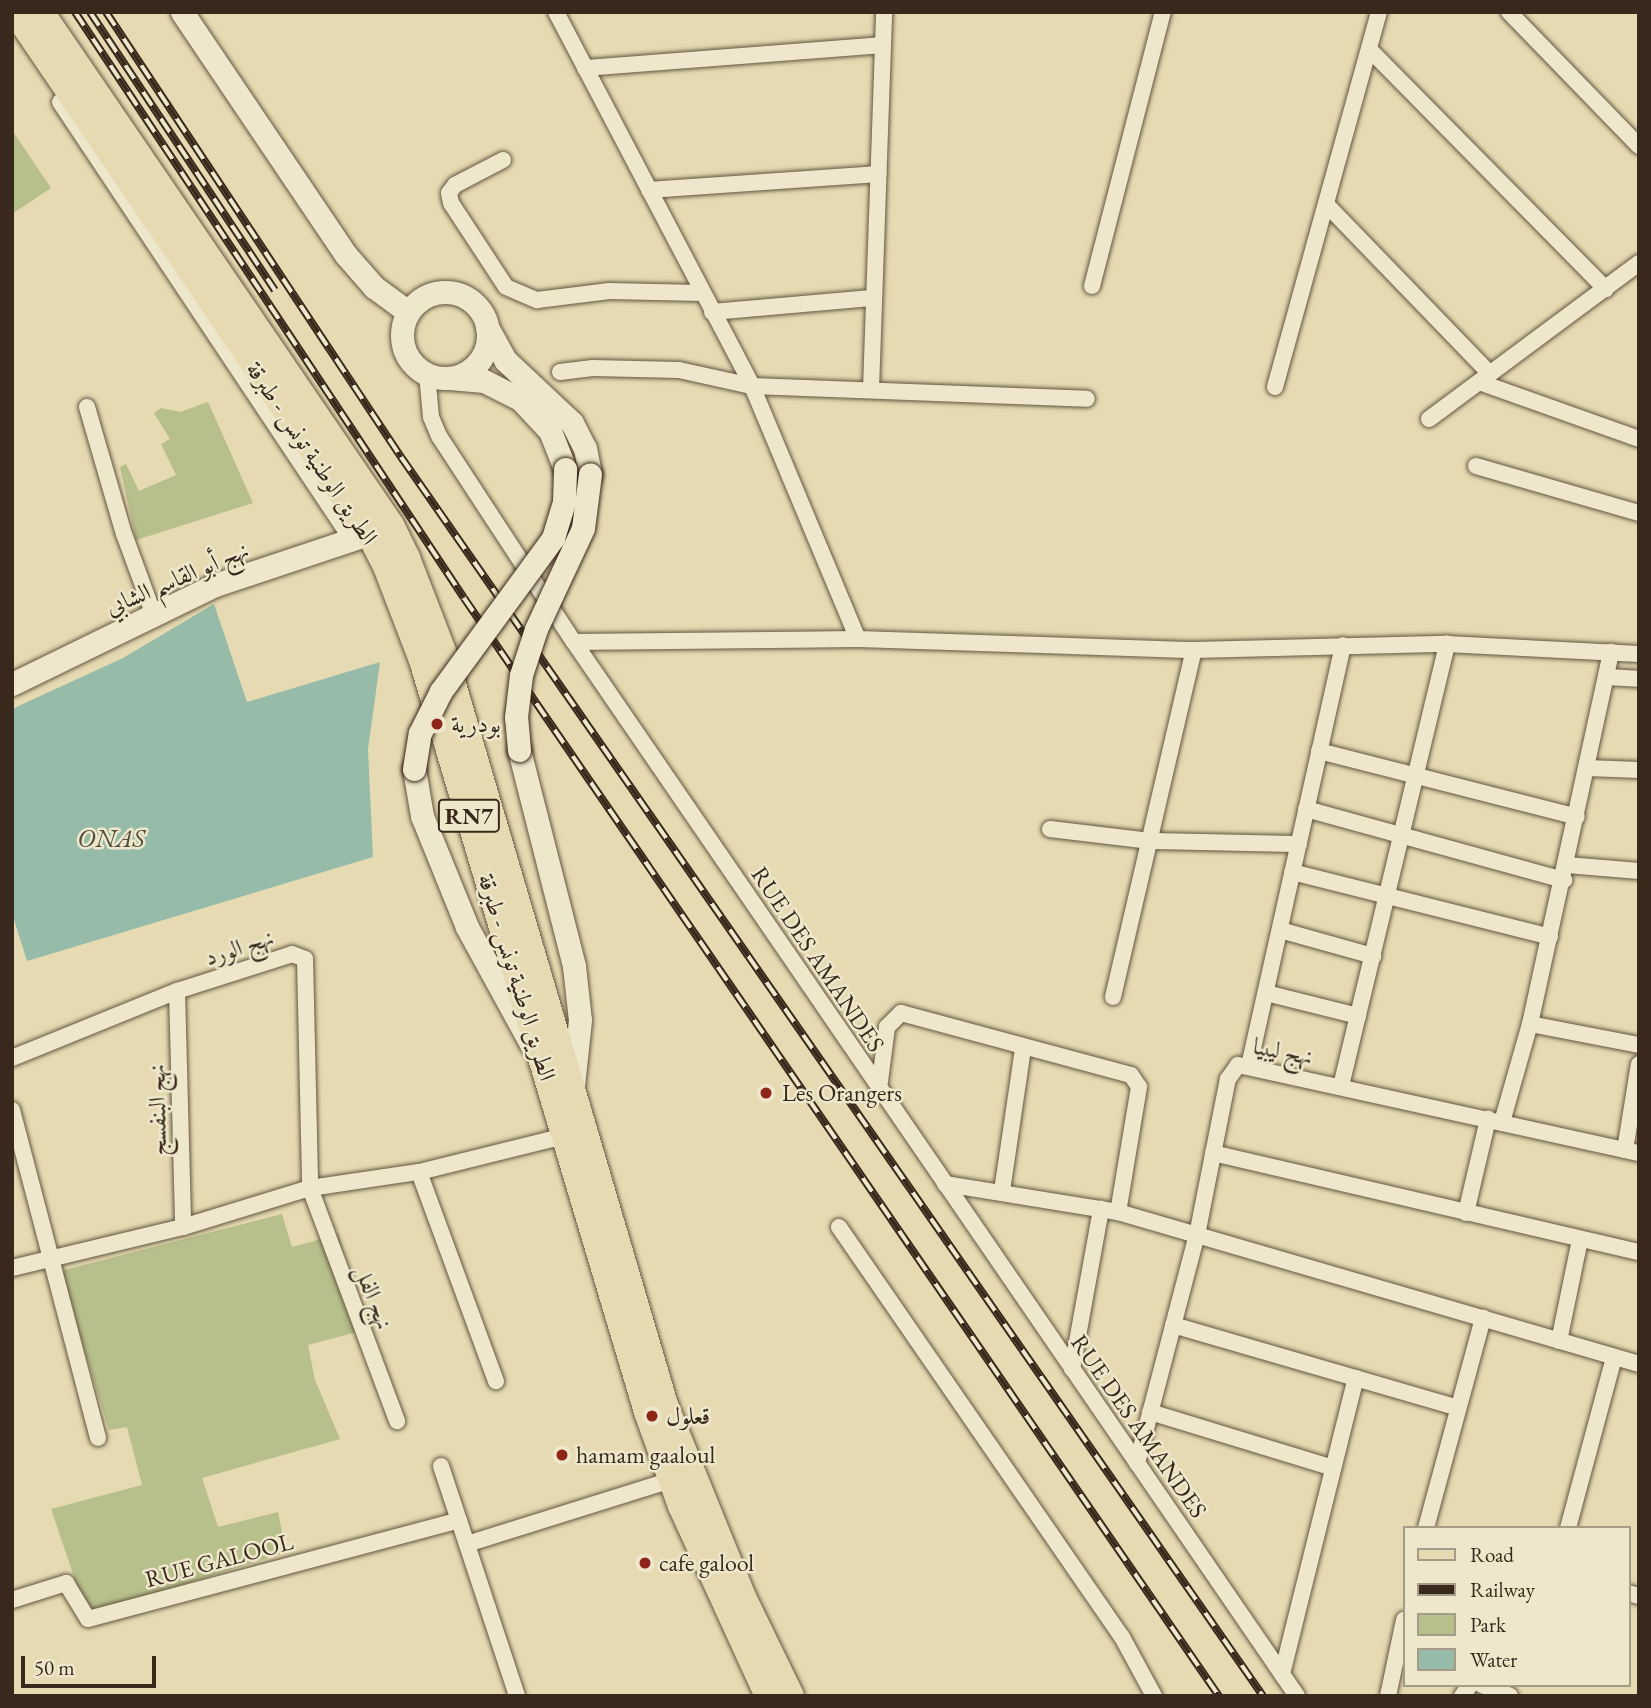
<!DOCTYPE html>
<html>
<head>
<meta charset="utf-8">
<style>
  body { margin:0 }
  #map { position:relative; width:1651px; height:1708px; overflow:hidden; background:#e5dab1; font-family:"EB Garamond",Amiri,serif }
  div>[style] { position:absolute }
  .green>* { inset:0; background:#b7bf8a }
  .water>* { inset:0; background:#96bba8 }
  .roads { filter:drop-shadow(0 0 2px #645541) drop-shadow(0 0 2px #645541) }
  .street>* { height:16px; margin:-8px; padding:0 8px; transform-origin:8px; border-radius:8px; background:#eee7cc }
  .secondary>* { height:23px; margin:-11.5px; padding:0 11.5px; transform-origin:11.5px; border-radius:11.5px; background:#eee7cc }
  .secondary>.ring { margin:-11.5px; padding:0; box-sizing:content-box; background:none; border:23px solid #eee7cc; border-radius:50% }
  .primary>* { height:26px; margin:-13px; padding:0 13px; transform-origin:13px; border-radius:13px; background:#e5dab1 }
  .rail>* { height:8px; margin-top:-4px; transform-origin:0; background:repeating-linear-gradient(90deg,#eee7cc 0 16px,#39291c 0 32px); box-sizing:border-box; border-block:2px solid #39291c }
  .bridges { filter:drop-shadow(0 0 2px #39291c) drop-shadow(0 0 2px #39291c) }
  .secondary-bridge>* { height:23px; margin:-11.5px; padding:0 11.5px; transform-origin:11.5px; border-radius:11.5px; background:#eee7cc }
  .dots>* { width:19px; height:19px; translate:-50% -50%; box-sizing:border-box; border:4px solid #eee7cc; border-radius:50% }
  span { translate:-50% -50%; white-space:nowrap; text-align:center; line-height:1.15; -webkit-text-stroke:5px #eee7cc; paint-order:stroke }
  .shield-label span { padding:2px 5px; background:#eee7cc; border:2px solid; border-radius:5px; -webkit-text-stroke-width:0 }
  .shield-label { font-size:23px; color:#39291c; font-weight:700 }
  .street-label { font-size:24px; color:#39291c }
  .poi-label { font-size:24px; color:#39291c }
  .left { translate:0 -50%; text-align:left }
  .water-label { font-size:26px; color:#504e3f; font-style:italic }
  .frame { position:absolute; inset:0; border:14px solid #39291c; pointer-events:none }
  .legend { position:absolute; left:1403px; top:1526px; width:228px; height:161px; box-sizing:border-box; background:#eee7cc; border:2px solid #a69b86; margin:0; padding:9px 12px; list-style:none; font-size:21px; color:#39291c }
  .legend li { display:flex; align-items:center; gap:14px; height:35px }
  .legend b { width:35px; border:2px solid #a69b86 }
  .scale { position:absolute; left:21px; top:1656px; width:135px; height:32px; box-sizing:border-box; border:4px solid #39291c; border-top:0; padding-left:9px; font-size:21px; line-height:24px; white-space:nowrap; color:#39291c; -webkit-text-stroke:5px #eee7cc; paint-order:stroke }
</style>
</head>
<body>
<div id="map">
  <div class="green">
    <i style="clip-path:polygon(12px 130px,51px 188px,12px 214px)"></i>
    <i style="clip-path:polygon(208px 402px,253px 503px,136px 540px,120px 467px,126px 464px,139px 491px,176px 475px,161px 444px,170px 439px,154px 413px,161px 408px,180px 412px)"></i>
    <i style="clip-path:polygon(282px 1214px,292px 1247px,339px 1234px,360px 1331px,308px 1345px,315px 1380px,340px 1439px,202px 1478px,218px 1527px,278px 1512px,286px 1552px,87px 1615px,51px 1509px,142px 1485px,127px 1427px,109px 1430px,60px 1271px)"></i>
  </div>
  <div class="water">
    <i style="clip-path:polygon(214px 604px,247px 702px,380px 662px,368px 749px,373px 857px,27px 961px,12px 913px,12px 709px,123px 658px)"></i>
  </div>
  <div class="roads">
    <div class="street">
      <i style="left:556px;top:12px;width:422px;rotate:62.3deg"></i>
      <i style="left:752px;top:386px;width:274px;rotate:67.3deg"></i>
      <i style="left:1509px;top:12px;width:187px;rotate:45.9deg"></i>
      <i style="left:1370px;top:50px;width:336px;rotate:45.4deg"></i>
      <i style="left:585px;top:68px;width:298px;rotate:-4.4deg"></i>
      <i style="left:60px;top:102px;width:526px;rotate:56.31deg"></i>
      <i style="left:503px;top:160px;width:54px;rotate:152.5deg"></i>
      <i style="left:455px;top:185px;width:10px;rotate:127deg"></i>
      <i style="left:449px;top:193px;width:10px;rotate:79deg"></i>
      <i style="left:451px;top:203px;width:100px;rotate:56.8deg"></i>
      <i style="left:506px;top:287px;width:34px;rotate:23deg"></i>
      <i style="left:537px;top:300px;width:73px;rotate:-7.1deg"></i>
      <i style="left:609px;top:291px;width:93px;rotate:1.2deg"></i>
      <i style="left:649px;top:190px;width:230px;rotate:-4deg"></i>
      <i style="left:1326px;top:204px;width:236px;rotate:46deg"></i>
      <i style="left:1092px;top:286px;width:283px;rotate:-75.5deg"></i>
      <i style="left:712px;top:312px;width:160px;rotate:-5deg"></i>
      <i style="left:560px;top:372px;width:33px;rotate:-7deg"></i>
      <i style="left:593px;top:368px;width:86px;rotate:1.3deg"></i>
      <i style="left:679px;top:370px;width:75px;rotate:12.4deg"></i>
      <i style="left:752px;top:386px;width:335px;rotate:2.2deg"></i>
      <i style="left:427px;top:374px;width:43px;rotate:84.7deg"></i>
      <i style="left:431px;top:417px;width:21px;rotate:67deg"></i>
      <i style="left:439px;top:436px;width:246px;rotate:56.8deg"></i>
      <i style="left:574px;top:642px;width:1278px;rotate:55.55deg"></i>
      <i style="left:1479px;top:382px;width:170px;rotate:19.6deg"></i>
      <i style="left:1275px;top:387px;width:389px;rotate:-74.5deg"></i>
      <i style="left:871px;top:389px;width:377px;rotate:-88deg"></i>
      <i style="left:87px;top:407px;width:132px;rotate:73.8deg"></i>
      <i style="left:124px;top:534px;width:84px;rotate:69.8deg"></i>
      <i style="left:1429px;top:419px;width:262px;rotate:-36.6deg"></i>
      <i style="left:1476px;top:466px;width:170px;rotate:16.1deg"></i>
      <i style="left:574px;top:642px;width:284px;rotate:-0.6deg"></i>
      <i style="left:858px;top:639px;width:336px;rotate:1.9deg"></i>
      <i style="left:1194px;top:650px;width:253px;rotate:-1.4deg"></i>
      <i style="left:1447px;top:644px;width:192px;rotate:3deg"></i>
      <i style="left:1606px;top:677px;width:33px;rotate:3deg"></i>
      <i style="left:1319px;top:751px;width:266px;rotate:14.3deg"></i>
      <i style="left:1587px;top:768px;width:52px;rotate:2.2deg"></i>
      <i style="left:1306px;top:809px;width:268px;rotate:15.4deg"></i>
      <i style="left:1050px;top:829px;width:101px;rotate:6.8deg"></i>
      <i style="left:1150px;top:841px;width:149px;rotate:1.2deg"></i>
      <i style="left:1567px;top:865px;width:72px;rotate:4.8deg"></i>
      <i style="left:1292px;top:872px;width:266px;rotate:14.1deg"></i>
      <i style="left:1280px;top:930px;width:97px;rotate:15.6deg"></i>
      <i style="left:177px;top:991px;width:236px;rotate:88.5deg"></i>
      <i style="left:1266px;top:993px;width:95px;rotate:14deg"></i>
      <i style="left:1113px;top:997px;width:356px;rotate:-76.9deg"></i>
      <i style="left:1530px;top:1024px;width:111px;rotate:10.9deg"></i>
      <i style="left:12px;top:1058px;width:178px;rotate:-22.1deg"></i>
      <i style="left:177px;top:991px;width:121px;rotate:-17.8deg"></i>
      <i style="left:292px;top:954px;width:14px;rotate:21deg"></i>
      <i style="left:305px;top:959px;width:229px;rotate:88.7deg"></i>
      <i style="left:310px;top:1188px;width:249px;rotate:69.5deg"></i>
      <i style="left:1249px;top:1066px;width:431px;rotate:-77.4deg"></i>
      <i style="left:1341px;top:1086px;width:455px;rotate:-76.5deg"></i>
      <i style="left:879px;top:1089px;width:63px;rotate:-82.6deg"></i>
      <i style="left:887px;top:1027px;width:20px;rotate:-45deg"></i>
      <i style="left:901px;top:1013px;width:238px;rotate:15.1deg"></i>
      <i style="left:1131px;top:1075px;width:14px;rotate:56deg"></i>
      <i style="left:1139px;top:1087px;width:127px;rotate:99.5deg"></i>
      <i style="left:12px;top:1110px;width:339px;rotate:75.3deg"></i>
      <i style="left:1502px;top:1122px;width:102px;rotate:-74.1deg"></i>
      <i style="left:1530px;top:1024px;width:381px;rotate:-77.7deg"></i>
      <i style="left:1625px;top:1150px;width:87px;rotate:-80.8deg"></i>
      <i style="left:1213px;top:1153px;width:437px;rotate:13.1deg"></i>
      <i style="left:419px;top:1172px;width:223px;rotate:69.8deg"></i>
      <i style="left:945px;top:1184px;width:175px;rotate:9.2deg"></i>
      <i style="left:1118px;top:1212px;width:543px;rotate:16.26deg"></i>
      <i style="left:1002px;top:1191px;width:144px;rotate:-81.6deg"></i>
      <i style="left:1466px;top:1213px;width:97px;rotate:-76.8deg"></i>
      <i style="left:839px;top:1227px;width:498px;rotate:55.4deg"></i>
      <i style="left:1122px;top:1637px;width:67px;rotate:61.5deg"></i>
      <i style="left:12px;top:1268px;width:176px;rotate:-13.5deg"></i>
      <i style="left:183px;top:1227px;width:133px;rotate:-17.1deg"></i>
      <i style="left:310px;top:1188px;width:110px;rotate:-8.4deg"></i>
      <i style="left:419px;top:1172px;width:149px;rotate:-13.9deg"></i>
      <i style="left:1173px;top:1325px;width:297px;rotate:16.2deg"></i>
      <i style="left:1559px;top:1341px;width:103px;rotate:-78.3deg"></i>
      <i style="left:1072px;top:1369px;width:163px;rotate:-79.7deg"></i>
      <i style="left:1150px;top:1412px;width:191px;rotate:17deg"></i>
      <i style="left:1137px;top:1463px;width:236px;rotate:-75.3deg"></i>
      <i style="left:1197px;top:1235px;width:159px;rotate:-78.8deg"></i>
      <i style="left:1228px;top:1079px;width:17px;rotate:-54deg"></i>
      <i style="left:1238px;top:1065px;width:411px;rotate:12.4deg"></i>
      <i style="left:441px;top:1466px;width:242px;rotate:71.7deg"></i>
      <i style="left:1426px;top:1528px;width:218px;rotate:-74.8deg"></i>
      <i style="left:1568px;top:1528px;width:177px;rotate:-74.9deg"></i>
      <i style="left:467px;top:1544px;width:214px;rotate:-17.4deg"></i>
      <i style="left:1628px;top:1593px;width:11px;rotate:15deg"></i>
      <i style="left:12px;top:1600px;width:57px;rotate:-17.5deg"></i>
      <i style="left:66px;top:1583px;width:42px;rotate:58.6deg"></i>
      <i style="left:88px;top:1619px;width:384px;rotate:-14.9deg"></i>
      <i style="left:1282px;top:1674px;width:305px;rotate:-76deg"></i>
      <i style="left:1482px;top:1685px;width:30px;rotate:21deg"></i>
      <i style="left:1388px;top:1696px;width:78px;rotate:-78.1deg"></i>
      <i style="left:1462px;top:1696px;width:14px;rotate:-54deg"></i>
    </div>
    <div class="secondary">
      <i style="left:182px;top:12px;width:293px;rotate:56deg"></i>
      <i style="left:346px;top:255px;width:43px;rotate:48.8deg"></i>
      <i style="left:374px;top:287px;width:42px;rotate:36.3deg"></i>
      <i class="ring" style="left:402px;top:292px;width:63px;height:63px"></i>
      <i style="left:487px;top:327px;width:38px;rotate:61deg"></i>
      <i style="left:505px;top:360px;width:92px;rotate:43.2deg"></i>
      <i style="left:572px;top:423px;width:28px;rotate:63deg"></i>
      <i style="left:585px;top:448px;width:26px;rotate:79deg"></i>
      <i style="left:450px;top:378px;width:34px;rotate:5deg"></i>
      <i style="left:484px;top:381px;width:40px;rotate:26.6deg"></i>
      <i style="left:520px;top:399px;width:44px;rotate:46.8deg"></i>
      <i style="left:550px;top:431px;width:41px;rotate:68.5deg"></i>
      <i style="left:12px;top:684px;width:226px;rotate:-26deg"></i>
      <i style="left:215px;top:585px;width:180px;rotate:-18.4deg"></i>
      <i style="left:519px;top:750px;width:223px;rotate:75.7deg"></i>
      <i style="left:574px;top:966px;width:54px;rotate:83.7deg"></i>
      <i style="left:580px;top:1020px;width:65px;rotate:96.1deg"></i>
      <i style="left:414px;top:769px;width:48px;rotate:80.3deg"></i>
      <i style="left:422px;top:816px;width:120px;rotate:67.9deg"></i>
      <i style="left:467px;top:927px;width:133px;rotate:61.3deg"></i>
    </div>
    <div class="primary">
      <i style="left:15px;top:12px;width:632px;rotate:55.83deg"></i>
      <i style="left:370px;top:535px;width:38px;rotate:63deg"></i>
      <i style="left:387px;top:569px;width:97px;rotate:69deg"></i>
      <i style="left:422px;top:660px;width:785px;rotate:73.34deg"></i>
      <i style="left:647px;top:1412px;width:100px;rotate:70.1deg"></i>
      <i style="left:681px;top:1506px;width:209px;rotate:65.4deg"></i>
      <i style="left:41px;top:12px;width:621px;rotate:55.7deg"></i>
      <i style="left:391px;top:525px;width:37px;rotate:64deg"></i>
      <i style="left:407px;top:558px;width:103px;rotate:68.9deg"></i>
      <i style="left:444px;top:654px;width:783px;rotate:73.6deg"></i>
      <i style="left:665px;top:1405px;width:207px;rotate:67.9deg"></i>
      <i style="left:743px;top:1597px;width:110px;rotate:64.1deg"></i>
    </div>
  </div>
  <div class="rail">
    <i style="left:75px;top:12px;width:703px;rotate:56.42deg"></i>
    <i style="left:464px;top:598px;width:1333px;rotate:55.49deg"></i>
    <i style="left:90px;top:12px;width:334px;rotate:56.4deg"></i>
    <i style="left:106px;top:12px;width:534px;rotate:56.46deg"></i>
    <i style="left:401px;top:457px;width:1509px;rotate:55.17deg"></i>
  </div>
  <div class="bridges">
    <div class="secondary-bridge">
      <i style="left:519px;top:750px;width:33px;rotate:-95deg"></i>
      <i style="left:516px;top:717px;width:42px;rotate:-83.2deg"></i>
      <i style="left:521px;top:675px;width:48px;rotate:-71.9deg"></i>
      <i style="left:536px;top:629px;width:111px;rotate:-65deg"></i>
      <i style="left:583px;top:528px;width:54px;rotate:-82.6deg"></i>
      <i style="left:414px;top:769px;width:36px;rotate:-81deg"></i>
      <i style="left:420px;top:733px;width:47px;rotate:-63.4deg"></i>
      <i style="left:441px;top:691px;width:190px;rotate:-53.8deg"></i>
      <i style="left:553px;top:538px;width:39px;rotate:-73deg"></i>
      <i style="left:564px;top:501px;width:32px;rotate:-88deg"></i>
    </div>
  </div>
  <div class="dots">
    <i style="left:437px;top:724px;background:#8f2418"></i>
    <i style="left:766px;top:1093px;background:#8f2418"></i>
    <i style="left:652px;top:1416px;background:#8f2418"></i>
    <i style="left:562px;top:1455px;background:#8f2418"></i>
    <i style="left:645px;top:1563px;background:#8f2418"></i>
  </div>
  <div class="shield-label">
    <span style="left:469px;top:816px">RN7</span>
  </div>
  <div class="street-label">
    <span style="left:312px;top:453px;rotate:56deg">الطريق الوطنية تونس - طبرقة</span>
    <span style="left:177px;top:578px;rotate:-23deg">نهج أبو القاسم الشابي</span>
    <span style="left:239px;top:947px;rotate:-18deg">نهج الورد</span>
    <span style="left:818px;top:959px;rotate:56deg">RUE DES AMANDES</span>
    <span style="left:517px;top:977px;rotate:73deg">الطريق الوطنية تونس - طبرقة</span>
    <span style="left:1283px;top:1051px;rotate:11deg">نهج ليبيا</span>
    <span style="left:157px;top:1110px;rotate:-91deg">نهج البنفسج</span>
    <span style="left:374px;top:1297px;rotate:69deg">نهج الفل</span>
    <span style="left:1139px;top:1426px;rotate:55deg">RUE DES AMANDES</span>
    <span style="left:219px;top:1560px;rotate:-15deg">RUE GALOOL</span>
  </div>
  <div class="poi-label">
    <span class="left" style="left:451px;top:724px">بودرية</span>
    <span class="left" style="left:782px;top:1093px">Les Orangers</span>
    <span class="left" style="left:666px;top:1416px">قعلول</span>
    <span class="left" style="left:576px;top:1455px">hamam gaaloul</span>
    <span class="left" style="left:659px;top:1563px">cafe galool</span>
  </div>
  <div class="water-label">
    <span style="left:111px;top:839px">ONAS</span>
  </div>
  <div class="frame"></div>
  <ul class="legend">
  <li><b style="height:9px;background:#e5dab1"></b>Road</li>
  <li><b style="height:9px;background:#39291c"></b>Railway</li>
  <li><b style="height:19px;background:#b7bf8a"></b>Park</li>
  <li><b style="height:19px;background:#96bba8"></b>Water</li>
  </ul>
  <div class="scale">50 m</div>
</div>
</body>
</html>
